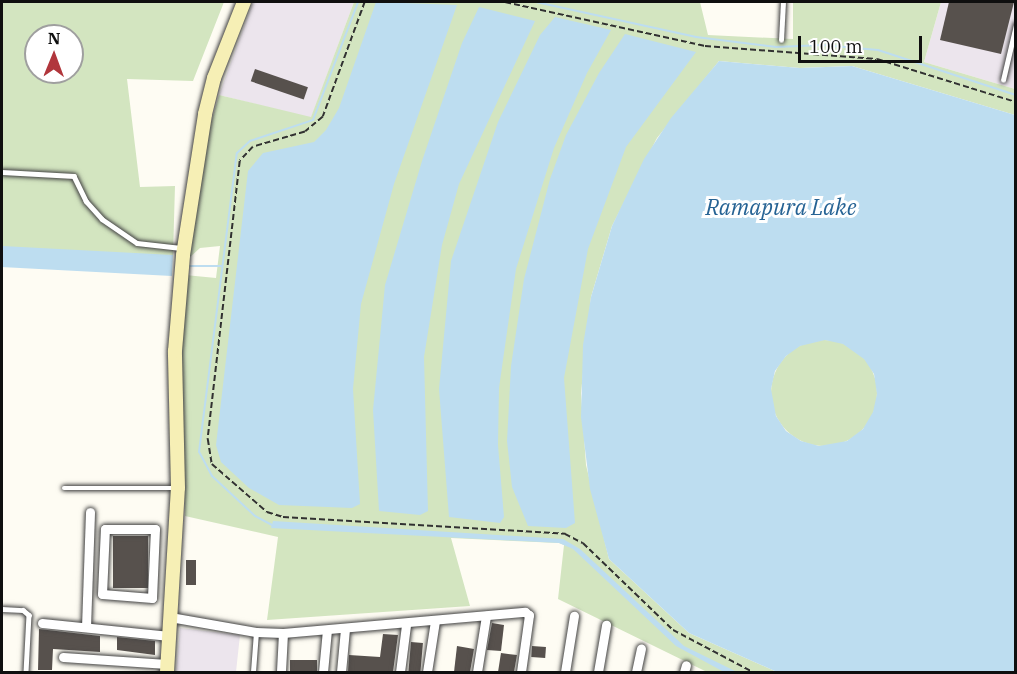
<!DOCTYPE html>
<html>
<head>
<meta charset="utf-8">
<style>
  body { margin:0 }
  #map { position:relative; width:1017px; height:674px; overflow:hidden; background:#fefcf3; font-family:"IBM Plex Serif",serif }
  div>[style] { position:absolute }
  .industrial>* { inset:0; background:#ece5ed }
  .green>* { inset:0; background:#d3e5c0 }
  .round { border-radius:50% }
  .water>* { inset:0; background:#bdddf0; transform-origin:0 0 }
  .stream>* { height:2px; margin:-1px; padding:0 1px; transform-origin:1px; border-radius:1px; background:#bdddf0 }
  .building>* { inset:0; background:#57514d; transform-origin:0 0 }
  .path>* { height:1.5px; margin-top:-0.75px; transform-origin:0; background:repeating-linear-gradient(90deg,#313131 0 6px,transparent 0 9px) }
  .roads { filter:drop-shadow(0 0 2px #424242) drop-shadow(0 0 2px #424242) }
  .service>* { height:4.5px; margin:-2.25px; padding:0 2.25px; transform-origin:2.25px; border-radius:2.25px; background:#fff }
  .minor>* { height:9px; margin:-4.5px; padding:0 4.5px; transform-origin:4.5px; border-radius:4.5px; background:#fff }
  .secondary>* { height:14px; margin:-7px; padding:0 7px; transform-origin:7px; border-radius:7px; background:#f6efb5 }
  span { translate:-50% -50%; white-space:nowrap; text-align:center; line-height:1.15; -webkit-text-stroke:6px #fff; paint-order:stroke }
  .water-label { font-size:22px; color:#266394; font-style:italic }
  .frame { position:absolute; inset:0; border:3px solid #0f0f0f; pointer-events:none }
  .north { position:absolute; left:24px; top:24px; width:60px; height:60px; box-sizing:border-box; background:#fff; border:2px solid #9f9f9f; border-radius:50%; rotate:1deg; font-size:16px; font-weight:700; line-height:24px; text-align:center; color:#0f0f0f }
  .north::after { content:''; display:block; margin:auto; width:21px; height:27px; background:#b1363c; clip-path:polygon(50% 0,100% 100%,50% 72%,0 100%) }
  .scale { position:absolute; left:798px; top:36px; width:124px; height:27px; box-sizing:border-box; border:3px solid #0f0f0f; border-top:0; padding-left:8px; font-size:18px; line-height:21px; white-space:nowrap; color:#0f0f0f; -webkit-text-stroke:4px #fff; paint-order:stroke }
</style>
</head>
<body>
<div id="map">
  <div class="industrial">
    <i style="clip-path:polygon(253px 2px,354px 2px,311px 118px,219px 95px)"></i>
    <i style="clip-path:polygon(941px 2px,1015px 2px,1015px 89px,924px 62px)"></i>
    <i style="clip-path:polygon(180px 628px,240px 635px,236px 672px,176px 672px)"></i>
  </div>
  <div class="green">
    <i style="clip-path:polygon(evenodd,2px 2px,224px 2px,193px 81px,127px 79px,140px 187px,175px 186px,173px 255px,2px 266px,2px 2px,36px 36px,72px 36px,72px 72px,36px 72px,36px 36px)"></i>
    <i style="clip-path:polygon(354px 2px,700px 2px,708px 35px,793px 39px,793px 2px,941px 2px,924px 62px,1015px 89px,1015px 115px,852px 66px,800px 68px,719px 61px,657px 138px,612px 226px,591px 297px,581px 393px,586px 465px,609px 559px,689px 633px,777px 672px,707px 672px,558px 599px,564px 545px,559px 543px,451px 538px,470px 606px,267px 620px,278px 537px,185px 516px,181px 351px,185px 275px,216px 278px,220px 246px,200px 248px,189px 258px,208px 133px,219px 95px,311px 117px)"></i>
    <i class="round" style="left:771px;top:340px;width:106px;height:106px"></i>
  </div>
  <div class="water">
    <i style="clip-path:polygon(376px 2px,457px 5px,394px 184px,361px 304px,353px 389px,360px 504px,352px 508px,279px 505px,249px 488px,221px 462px,216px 445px,248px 171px,263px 153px,314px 142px,326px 130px,339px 108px)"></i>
    <i style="clip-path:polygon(479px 7px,535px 21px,459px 184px,442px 245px,424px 357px,428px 511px,420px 515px,379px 511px,373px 410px,385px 285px,422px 161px,462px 43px)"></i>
    <i style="clip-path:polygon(555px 17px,611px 30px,587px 73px,554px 148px,516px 269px,499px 388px,498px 445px,504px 517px,500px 523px,449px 517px,439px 389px,451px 261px,498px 122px,540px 35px)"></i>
    <i style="clip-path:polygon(625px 34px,696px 52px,626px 147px,588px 249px,564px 378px,575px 523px,566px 528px,528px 526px,512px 487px,507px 441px,511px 366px,524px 279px,550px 179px,566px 135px,599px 73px)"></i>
    <i style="clip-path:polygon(evenodd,719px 61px,800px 68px,852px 66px,1015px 115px,1015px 672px,777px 672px,689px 633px,609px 559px,590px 489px,581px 417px,583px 345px,591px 297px,612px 226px,644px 159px,671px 118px,719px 61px,825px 340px,843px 344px,864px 359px,874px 374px,877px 394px,873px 412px,863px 429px,847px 441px,819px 446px,801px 441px,786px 431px,776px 416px,771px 389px,775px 371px,786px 356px,800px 346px,825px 340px)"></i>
    <i style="left:173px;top:255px;width:21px;height:171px;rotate:93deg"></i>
    <i style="clip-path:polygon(273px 521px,563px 539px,580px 549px,684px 646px,737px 672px,724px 672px,676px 646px,573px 549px,559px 543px,271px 528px)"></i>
  </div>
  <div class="stream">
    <i style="left:536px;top:2px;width:164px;rotate:12.3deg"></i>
    <i style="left:696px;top:37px;width:81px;rotate:7.1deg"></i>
    <i style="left:776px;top:47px;width:47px;rotate:-2.4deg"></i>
    <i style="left:823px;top:45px;width:55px;rotate:5.2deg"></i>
    <i style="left:878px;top:50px;width:145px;rotate:18.1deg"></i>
    <i style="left:186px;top:266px;width:36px"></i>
    <i style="left:272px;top:525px;width:19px;rotate:-152deg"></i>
    <i style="left:255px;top:516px;width:59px;rotate:-137.1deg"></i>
    <i style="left:212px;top:476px;width:27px;rotate:-118deg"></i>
    <i style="left:199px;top:452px;width:301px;rotate:-82.8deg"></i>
    <i style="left:237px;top:153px;width:18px;rotate:-43deg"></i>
    <i style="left:250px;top:141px;width:66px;rotate:-18.4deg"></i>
    <i style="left:313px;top:120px;width:126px;rotate:-69.1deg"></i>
  </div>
  <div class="building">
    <i style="clip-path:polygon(949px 2px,1014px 2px,1001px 54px,940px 40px)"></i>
    <i style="left:255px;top:69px;width:56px;height:13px;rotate:19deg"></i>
    <i style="left:113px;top:536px;width:35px;height:52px"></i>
    <i style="left:186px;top:560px;width:10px;height:25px"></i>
    <i style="clip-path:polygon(492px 623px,504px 625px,501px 651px,487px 650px)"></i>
    <i style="clip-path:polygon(39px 629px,100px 636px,100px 652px,53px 649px,52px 670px,38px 670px)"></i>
    <i style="clip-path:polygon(383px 634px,398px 635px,393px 672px,348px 672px,349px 655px,380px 657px)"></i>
    <i style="clip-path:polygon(117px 637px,155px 641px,155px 655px,117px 650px)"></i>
    <i style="left:411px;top:642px;width:12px;height:30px;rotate:5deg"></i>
    <i style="clip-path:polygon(457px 646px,474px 649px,470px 672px,454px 672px)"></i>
    <i style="left:532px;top:646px;width:14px;height:11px;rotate:4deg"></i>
    <i style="clip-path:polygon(501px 653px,517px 655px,514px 672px,498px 672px)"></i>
    <i style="left:290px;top:660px;width:27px;height:12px"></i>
  </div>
  <div class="path">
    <i style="left:365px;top:2px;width:122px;rotate:110.1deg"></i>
    <i style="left:323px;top:117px;width:23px;rotate:140deg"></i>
    <i style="left:305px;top:132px;width:54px;rotate:163.9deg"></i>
    <i style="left:253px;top:147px;width:19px;rotate:133deg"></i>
    <i style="left:240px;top:161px;width:280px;rotate:96.6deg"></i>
    <i style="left:208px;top:439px;width:25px;rotate:81deg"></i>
    <i style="left:212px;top:464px;width:73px;rotate:41.1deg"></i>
    <i style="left:267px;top:512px;width:17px;rotate:17deg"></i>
    <i style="left:283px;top:517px;width:283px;rotate:3.4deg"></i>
    <i style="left:565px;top:534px;width:20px;rotate:27deg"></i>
    <i style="left:583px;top:543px;width:125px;rotate:44deg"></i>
    <i style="left:673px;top:630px;width:90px;rotate:27.7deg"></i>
    <i style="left:505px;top:2px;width:205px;rotate:12.4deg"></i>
    <i style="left:705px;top:46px;width:172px;rotate:4.3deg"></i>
    <i style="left:877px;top:59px;width:145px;rotate:17.2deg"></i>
  </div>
  <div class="roads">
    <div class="service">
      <i style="left:781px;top:40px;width:38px;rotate:-87deg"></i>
      <i style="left:1003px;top:80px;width:57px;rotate:-76.7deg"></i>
      <i style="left:2px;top:172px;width:72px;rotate:3.2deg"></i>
      <i style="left:74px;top:176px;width:28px;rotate:64deg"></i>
      <i style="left:86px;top:201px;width:24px;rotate:48deg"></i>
      <i style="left:102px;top:219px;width:42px;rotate:34.4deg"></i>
      <i style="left:137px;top:243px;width:44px;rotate:6.5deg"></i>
      <i style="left:64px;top:488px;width:111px"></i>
      <i style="left:2px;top:609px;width:21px;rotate:3deg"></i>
      <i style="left:23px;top:610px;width:8px;rotate:40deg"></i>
      <i style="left:29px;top:615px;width:57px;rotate:93deg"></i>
      <i style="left:253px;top:672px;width:40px;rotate:-85.7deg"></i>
    </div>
    <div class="minor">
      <i style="left:105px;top:529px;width:50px"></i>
      <i style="left:155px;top:529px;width:69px;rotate:92.5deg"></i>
      <i style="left:152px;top:598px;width:50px;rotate:-175.4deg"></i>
      <i style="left:102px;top:594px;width:65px;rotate:-87.4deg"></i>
      <i style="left:170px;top:617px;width:87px;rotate:9.9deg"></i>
      <i style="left:256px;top:632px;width:27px;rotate:2deg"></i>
      <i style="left:283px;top:633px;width:39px;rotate:93deg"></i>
      <i style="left:42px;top:623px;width:128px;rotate:5.8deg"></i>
      <i style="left:86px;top:627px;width:115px;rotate:-88deg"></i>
      <i style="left:283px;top:633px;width:243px;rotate:-5deg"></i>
      <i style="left:525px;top:612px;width:5px;rotate:37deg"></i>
      <i style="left:529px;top:615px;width:58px;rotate:98deg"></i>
      <i style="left:63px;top:657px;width:104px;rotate:3.9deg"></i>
      <i style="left:323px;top:672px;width:42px;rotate:-84.6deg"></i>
      <i style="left:341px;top:672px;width:43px;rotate:-84.7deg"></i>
      <i style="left:400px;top:672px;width:47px;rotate:-82.7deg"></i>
      <i style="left:427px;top:672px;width:52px;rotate:-81.1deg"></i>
      <i style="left:477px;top:672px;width:57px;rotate:-80.9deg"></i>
      <i style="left:565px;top:672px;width:57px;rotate:-80.9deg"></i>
      <i style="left:598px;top:672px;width:48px;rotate:-80.3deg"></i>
      <i style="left:636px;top:672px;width:24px;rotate:-78deg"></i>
      <i style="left:684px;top:672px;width:7px;rotate:-74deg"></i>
    </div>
    <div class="secondary">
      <i style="left:167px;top:672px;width:184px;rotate:-86.6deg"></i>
      <i style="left:178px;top:488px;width:137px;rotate:-91.3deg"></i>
      <i style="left:175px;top:351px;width:96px;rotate:-85.2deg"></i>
      <i style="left:183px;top:255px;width:143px;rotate:-81.1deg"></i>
      <i style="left:205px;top:114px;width:37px;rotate:-76deg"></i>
      <i style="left:214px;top:78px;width:82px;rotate:-68.5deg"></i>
    </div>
  </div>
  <div class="water-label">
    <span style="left:781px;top:207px">Ramapura Lake</span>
  </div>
  <div class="frame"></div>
  <div class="north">N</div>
  <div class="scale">100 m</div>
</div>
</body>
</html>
